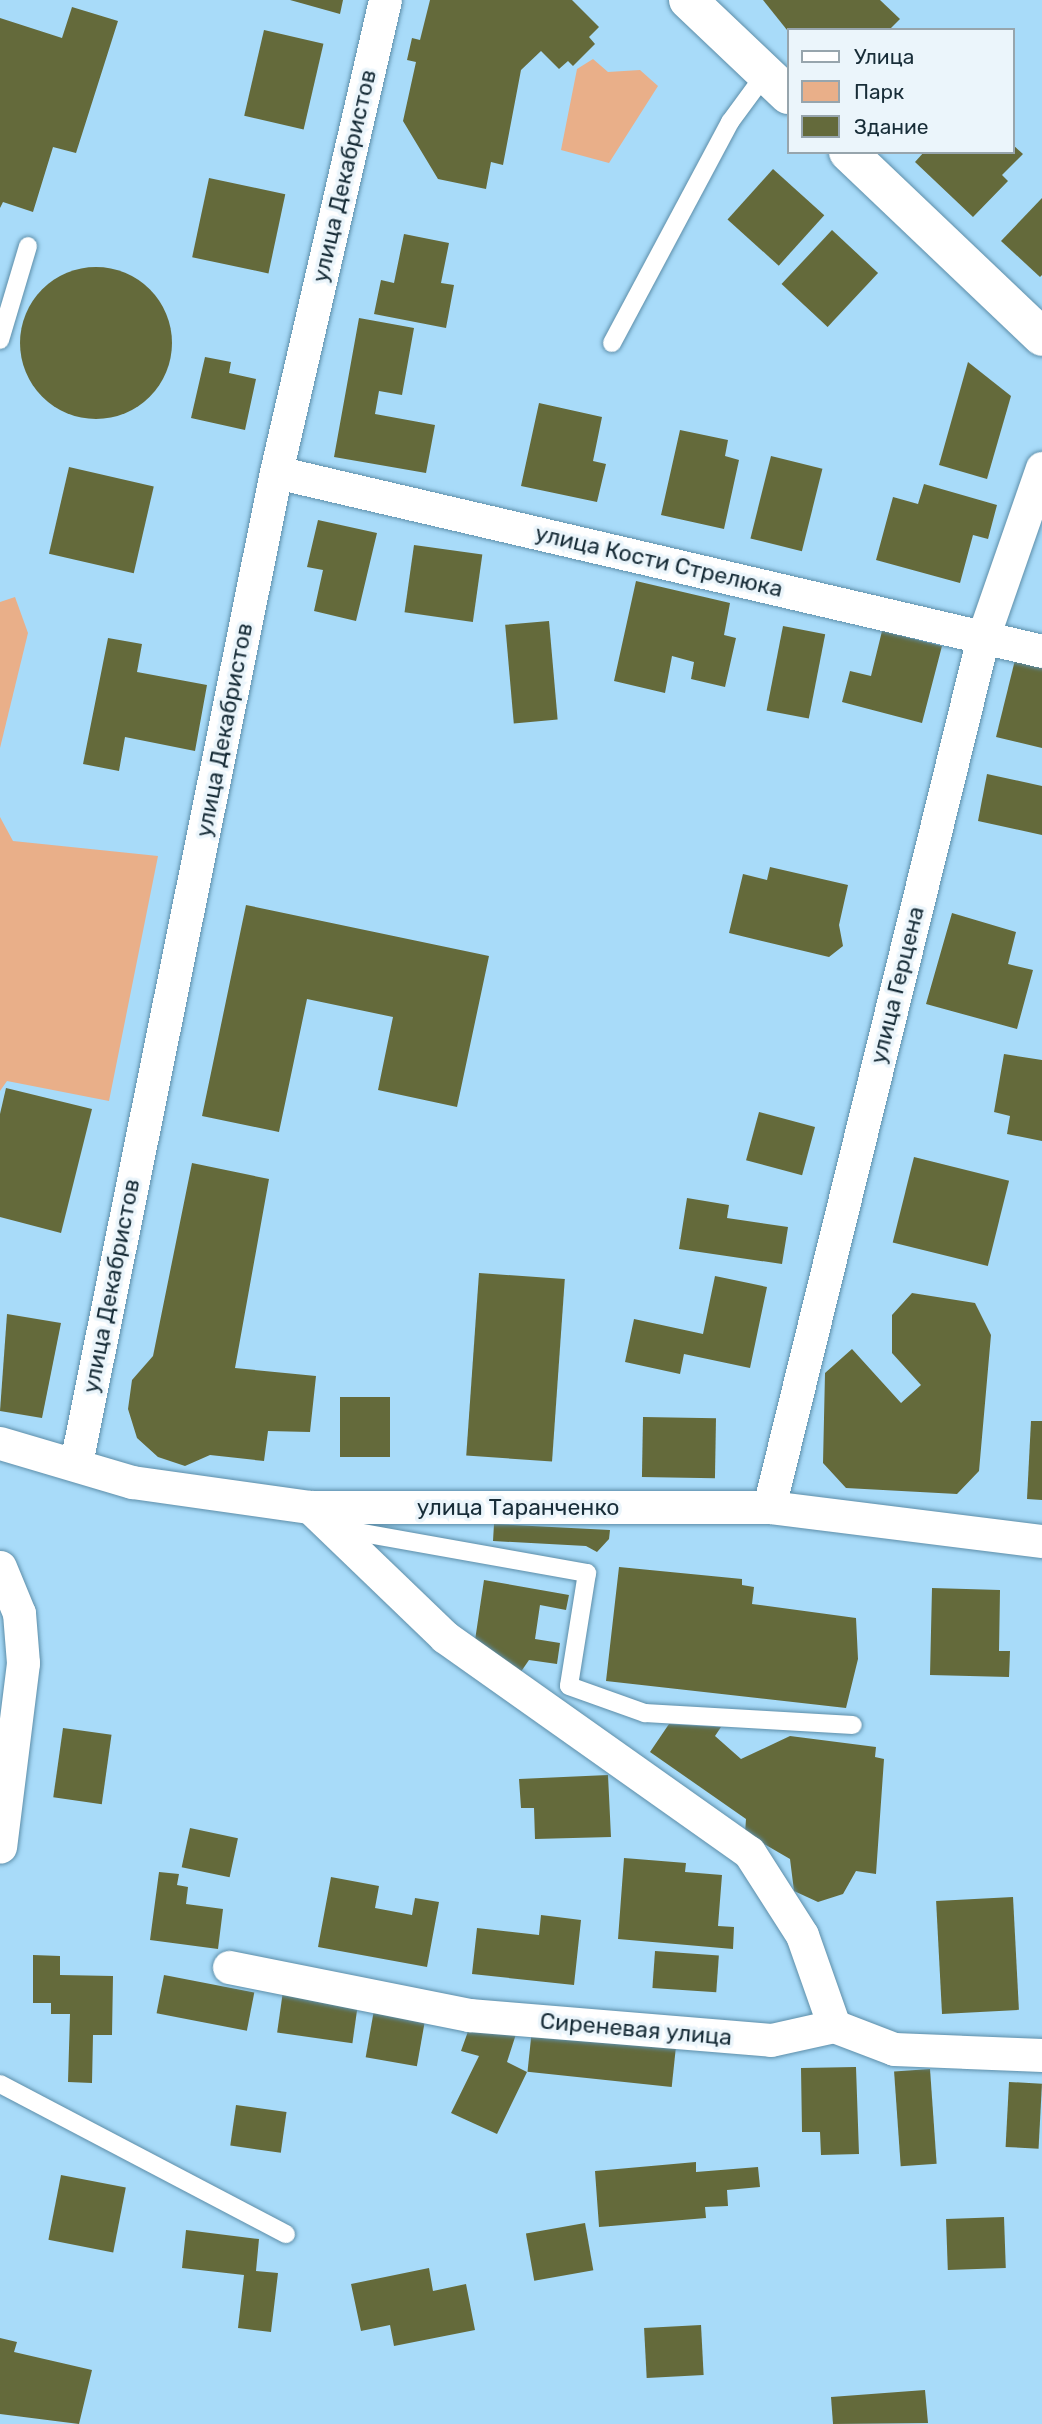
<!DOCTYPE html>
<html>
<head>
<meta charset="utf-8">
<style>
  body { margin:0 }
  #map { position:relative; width:1042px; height:2424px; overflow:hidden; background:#a8dbf9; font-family:Rubik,sans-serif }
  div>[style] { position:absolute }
  .green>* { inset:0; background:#e9af89 }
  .building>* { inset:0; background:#646a3b; transform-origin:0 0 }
  .round { border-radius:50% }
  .roads { filter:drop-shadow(0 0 2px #5d8ea9) drop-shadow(0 0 2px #5d8ea9) }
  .service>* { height:18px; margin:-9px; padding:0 9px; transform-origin:9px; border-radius:9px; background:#fff }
  .minor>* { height:33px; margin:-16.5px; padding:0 16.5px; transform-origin:16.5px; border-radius:16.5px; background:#fff }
  .tertiary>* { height:38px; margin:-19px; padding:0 19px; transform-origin:19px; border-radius:19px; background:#fff }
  span { translate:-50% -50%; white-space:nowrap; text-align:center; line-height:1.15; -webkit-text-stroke:7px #ebf5fb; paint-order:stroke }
  .street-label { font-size:23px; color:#182d38 }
  .legend { position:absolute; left:787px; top:28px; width:228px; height:126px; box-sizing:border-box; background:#ebf5fb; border:2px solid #97a5ad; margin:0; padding:9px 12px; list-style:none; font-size:21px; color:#182d38 }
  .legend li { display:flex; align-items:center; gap:14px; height:35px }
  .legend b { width:35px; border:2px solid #97a5ad }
</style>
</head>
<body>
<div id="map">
  <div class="green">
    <i style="clip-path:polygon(593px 59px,608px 72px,640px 70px,658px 86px,609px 163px,561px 150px,577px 69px)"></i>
    <i style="clip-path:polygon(15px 597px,28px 633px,0 748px,0 602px)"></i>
    <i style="clip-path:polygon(0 817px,13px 841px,158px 856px,109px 1101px,7px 1081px,0 1091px)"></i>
  </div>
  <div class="building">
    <i style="clip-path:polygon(290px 0,343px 0,340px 14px)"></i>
    <i style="clip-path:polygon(430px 0,572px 0,599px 27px,589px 37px,595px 44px,573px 66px,568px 61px,559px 69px,541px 51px,521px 70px,503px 165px,491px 162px,486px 189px,438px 179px,403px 121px,416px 62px,407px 60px,412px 38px,420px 40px)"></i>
    <i style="clip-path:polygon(763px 0,880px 0,900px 19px,889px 30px,787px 30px)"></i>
    <i style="clip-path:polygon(72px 7px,118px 21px,76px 153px,53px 147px,33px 212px,3px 202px,0 208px,0 18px,62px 38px)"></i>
    <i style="left:264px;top:30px;width:61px;height:88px;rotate:13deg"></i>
    <i style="clip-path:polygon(1012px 144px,1023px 154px,1002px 175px,1008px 181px,973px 217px,915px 162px,924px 152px,1012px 152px)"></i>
    <i style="left:773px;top:169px;width:69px;height:68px;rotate:42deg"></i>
    <i style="left:209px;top:178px;width:78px;height:81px;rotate:12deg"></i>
    <i style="clip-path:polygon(1042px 198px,1042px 275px,1040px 277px,1001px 241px)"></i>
    <i style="left:832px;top:230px;width:63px;height:74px;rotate:43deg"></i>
    <i style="clip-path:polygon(404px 234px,449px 243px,441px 283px,454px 285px,446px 328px,374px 314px,381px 280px,394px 283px)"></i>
    <i class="round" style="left:20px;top:267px;width:152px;height:152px"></i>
    <i style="clip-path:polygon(359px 318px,414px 328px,402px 395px,379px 391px,375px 414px,435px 425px,426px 473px,334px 457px)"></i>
    <i style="clip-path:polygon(205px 357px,231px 362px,229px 373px,256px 379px,245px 430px,191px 418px)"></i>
    <i style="clip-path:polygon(968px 362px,1011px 396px,987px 479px,939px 465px)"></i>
    <i style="clip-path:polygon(539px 403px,602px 417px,593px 461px,606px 464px,597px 502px,521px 486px)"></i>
    <i style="clip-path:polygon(680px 430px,728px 440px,725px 456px,739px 460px,724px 529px,661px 515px)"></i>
    <i style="left:771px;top:456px;width:53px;height:85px;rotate:14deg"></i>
    <i style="left:69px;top:467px;width:87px;height:89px;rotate:13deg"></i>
    <i style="clip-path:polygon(924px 484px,997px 505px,988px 539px,973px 535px,960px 583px,876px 560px,893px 497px,918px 504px)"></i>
    <i style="clip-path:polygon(318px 520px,377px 533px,356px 621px,314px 611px,323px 570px,307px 567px)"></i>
    <i style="left:414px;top:545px;width:69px;height:68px;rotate:8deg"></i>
    <i style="clip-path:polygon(636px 581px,730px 603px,724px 635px,736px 638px,725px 687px,691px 679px,694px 662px,672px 656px,665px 693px,614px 681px)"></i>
    <i style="left:549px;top:621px;width:99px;height:44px;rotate:85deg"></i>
    <i style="left:783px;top:626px;width:43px;height:86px;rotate:11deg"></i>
    <i style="clip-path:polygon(882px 631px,942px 646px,922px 723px,842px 702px,850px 671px,871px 676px)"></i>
    <i style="clip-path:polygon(108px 638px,142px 644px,137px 672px,207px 685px,195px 751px,125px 737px,119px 771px,83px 764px)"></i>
    <i style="clip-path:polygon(1015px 660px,1042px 667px,1042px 748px,996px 737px)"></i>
    <i style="clip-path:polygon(987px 774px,1042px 786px,1042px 835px,978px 821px)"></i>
    <i style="clip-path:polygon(770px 867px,848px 885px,839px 925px,843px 946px,829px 957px,729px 933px,743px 874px,767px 880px)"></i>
    <i style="clip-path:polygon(246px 905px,489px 956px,457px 1107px,378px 1090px,393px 1017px,307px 999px,279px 1132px,202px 1116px)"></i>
    <i style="clip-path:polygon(952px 913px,1016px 932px,1008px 964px,1033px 970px,1017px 1029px,926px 1004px)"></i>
    <i style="clip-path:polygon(1004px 1054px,1042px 1060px,1042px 1141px,1007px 1134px,1010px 1116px,994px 1112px)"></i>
    <i style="clip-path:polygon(6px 1088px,92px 1109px,61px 1233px,0 1217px,0 1114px)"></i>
    <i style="left:759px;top:1112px;width:58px;height:50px;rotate:15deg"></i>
    <i style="left:914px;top:1157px;width:98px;height:88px;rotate:14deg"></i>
    <i style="clip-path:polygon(192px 1163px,269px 1179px,235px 1368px,316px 1376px,310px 1432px,268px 1431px,264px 1461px,210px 1455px,185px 1466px,158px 1457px,137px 1438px,128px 1409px,132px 1380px,153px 1356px)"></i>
    <i style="clip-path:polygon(687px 1198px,729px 1205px,727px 1218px,788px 1227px,782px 1264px,679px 1249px)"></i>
    <i style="left:479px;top:1273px;width:86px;height:183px;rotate:4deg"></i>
    <i style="clip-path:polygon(715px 1276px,767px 1287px,750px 1368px,684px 1354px,680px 1374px,625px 1362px,634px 1319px,703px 1334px)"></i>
    <i style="clip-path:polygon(912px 1293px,975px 1303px,991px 1335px,979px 1471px,957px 1494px,846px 1488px,823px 1463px,825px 1373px,852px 1349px,901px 1403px,921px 1385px,892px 1353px,892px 1315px)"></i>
    <i style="clip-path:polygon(7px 1314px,61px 1323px,42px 1418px,0 1411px)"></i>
    <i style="left:340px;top:1397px;width:50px;height:60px"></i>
    <i style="left:643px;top:1417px;width:73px;height:60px;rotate:1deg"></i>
    <i style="clip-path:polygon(1031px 1421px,1042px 1421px,1042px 1500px,1027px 1499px)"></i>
    <i style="clip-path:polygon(494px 1524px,610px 1530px,609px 1539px,597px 1552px,586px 1546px,493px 1541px)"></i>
    <i style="clip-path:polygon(619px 1567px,742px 1579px,742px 1585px,754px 1587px,752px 1604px,856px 1618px,858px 1659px,846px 1708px,606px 1681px)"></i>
    <i style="clip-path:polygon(484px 1580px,569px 1595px,566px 1610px,540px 1605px,535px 1639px,560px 1643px,557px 1664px,529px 1660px,518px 1676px,474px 1647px)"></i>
    <i style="clip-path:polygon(932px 1588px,1000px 1590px,999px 1651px,1010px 1651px,1009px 1677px,930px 1675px)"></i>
    <i style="clip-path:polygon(669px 1724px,721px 1727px,715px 1736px,741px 1759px,790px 1736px,876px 1747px,875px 1757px,884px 1759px,876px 1874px,856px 1871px,843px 1894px,818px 1902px,794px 1891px,790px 1859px,745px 1833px,746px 1819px,650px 1752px)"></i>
    <i style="left:63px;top:1728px;width:49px;height:70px;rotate:8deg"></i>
    <i style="clip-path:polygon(608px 1775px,611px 1837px,535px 1839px,534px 1808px,521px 1808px,519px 1779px)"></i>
    <i style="left:190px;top:1828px;width:49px;height:40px;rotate:12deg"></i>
    <i style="clip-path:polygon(624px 1858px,686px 1863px,685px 1872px,722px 1875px,718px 1926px,734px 1927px,733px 1949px,618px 1939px)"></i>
    <i style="clip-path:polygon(159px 1872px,179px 1874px,177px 1885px,188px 1887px,186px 1904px,223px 1909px,218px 1949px,150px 1940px)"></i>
    <i style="clip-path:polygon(331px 1877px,379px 1886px,375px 1908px,412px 1915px,415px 1898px,439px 1902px,427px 1967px,318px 1947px)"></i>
    <i style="left:1013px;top:1897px;width:113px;height:77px;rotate:87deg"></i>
    <i style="clip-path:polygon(541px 1915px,581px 1920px,574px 1985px,472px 1974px,477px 1928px,539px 1935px)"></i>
    <i style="left:655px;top:1951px;width:64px;height:37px;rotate:4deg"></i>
    <i style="clip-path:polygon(33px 1955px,60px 1956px,60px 1975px,113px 1976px,112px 2035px,93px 2035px,92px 2083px,68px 2082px,70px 2014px,51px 2014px,51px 2003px,33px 2003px)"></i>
    <i style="left:164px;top:1975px;width:92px;height:39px;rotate:11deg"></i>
    <i style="left:283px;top:1991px;width:76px;height:42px;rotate:8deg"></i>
    <i style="left:374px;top:2010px;width:52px;height:48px;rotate:10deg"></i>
    <i style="clip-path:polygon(471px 2023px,517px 2031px,507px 2062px,527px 2072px,497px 2134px,451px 2113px,479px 2056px,461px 2051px)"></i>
    <i style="left:532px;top:2029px;width:145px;height:43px;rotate:6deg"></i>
    <i style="clip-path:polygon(856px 2067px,859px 2154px,821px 2155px,820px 2132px,802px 2132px,801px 2068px)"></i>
    <i style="left:930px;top:2069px;width:95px;height:36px;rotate:86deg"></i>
    <i style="left:1009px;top:2082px;width:33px;height:65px;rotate:3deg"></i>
    <i style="left:236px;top:2105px;width:51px;height:41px;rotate:8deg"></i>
    <i style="clip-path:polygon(696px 2162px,696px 2172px,758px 2167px,760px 2187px,727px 2190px,728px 2206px,705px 2207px,706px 2218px,599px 2227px,595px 2171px)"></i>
    <i style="left:61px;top:2175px;width:66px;height:66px;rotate:11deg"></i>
    <i style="left:1004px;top:2217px;width:51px;height:58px;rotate:88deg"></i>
    <i style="left:585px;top:2223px;width:48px;height:60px;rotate:80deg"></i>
    <i style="clip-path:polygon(186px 2230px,259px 2239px,256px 2271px,278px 2273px,271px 2332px,238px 2328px,244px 2275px,182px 2268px)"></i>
    <i style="clip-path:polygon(429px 2268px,433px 2291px,466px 2284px,475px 2330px,394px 2346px,390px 2325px,361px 2331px,351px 2284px)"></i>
    <i style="left:701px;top:2325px;width:50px;height:57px;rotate:87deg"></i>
    <i style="clip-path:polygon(0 2338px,17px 2342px,14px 2352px,92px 2370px,79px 2424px,0 2414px)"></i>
    <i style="clip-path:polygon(925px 2390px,928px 2423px,833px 2424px,831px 2397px)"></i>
  </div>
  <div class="roads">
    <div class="service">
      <i style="left:0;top:340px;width:98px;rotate:-73.4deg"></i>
      <i style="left:612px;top:343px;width:251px;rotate:-61.9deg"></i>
      <i style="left:730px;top:122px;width:61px;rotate:-53.7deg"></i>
      <i style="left:340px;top:1529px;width:251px;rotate:10.1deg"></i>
      <i style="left:587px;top:1573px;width:114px;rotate:99.1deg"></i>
      <i style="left:569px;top:1686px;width:81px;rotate:19.6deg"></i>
      <i style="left:645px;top:1713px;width:208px;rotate:3.3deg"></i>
      <i style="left:0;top:2084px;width:323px;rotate:27.7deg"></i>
    </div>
    <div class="minor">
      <i style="left:276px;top:472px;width:787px;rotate:13.15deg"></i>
      <i style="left:0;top:1443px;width:138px;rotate:16.5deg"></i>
      <i style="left:132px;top:1482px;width:180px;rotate:8deg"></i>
      <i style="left:310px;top:1507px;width:459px"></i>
      <i style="left:769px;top:1507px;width:275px;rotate:7.1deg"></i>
      <i style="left:76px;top:1463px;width:1011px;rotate:-78.59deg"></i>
      <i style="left:276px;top:472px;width:484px;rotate:-77deg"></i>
      <i style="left:310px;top:1507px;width:187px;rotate:43.9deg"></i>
      <i style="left:445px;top:1637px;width:372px;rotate:35.3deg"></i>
      <i style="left:749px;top:1852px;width:98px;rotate:57.4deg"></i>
      <i style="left:802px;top:1935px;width:96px;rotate:70.6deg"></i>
      <i style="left:769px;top:1507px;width:896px;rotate:-76.18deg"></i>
      <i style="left:983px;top:637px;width:179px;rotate:-70.8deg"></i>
      <i style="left:0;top:1567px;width:50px;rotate:67.6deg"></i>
      <i style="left:19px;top:1613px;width:50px;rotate:85.4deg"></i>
      <i style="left:23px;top:1663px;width:185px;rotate:97.1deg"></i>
      <i style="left:229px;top:1967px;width:245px;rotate:11.3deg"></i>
      <i style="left:469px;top:2015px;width:303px;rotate:4.7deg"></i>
      <i style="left:771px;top:2040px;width:65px;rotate:-12.5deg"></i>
      <i style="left:834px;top:2026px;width:64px;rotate:21deg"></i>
      <i style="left:894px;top:2049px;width:148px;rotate:2.3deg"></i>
    </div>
    <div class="tertiary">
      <i style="left:688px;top:0;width:138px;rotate:43.5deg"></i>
      <i style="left:848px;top:152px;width:268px;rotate:43.6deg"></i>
    </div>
  </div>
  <div class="street-label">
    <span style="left:344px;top:176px;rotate:-77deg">улица Декабристов</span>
    <span style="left:659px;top:561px;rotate:13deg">улица Кости Стрелюка</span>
    <span style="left:224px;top:730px;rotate:-79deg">улица Декабристов</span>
    <span style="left:897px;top:985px;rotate:-76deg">улица Герцена</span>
    <span style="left:111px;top:1286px;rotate:-79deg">улица Декабристов</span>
    <span style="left:518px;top:1507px">улица Таранченко</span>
    <span style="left:636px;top:2029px;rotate:5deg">Сиреневая улица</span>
  </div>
  <ul class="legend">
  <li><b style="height:9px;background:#fff"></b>Улица</li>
  <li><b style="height:19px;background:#e9af89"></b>Парк</li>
  <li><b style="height:19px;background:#646a3b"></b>Здание</li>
  </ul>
</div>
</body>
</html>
